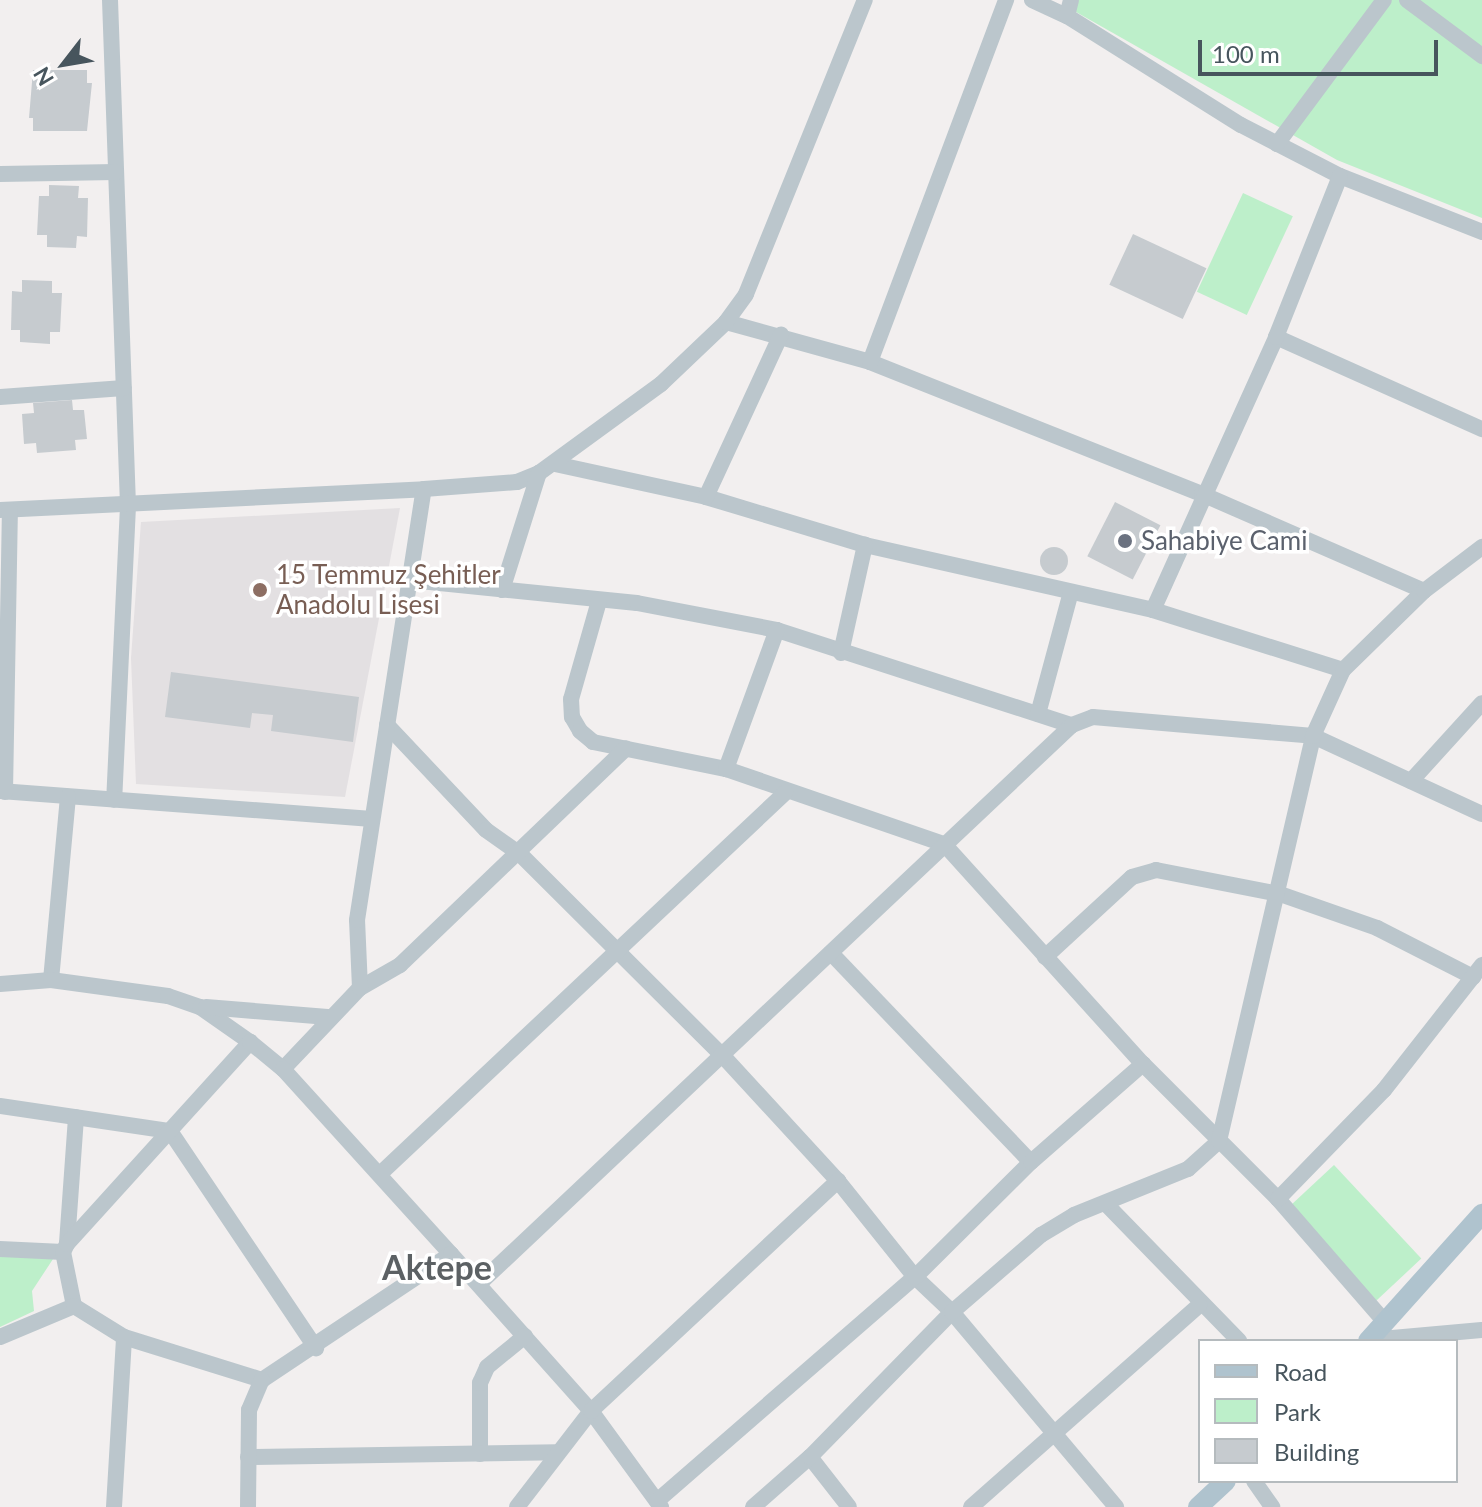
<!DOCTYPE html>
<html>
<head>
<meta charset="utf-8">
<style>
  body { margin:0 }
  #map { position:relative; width:1482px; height:1507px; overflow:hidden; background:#f2efef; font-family:Lato,sans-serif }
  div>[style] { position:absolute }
  .education>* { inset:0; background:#e3e0e2 }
  .green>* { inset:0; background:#bdefca; transform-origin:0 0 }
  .building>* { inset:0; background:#c6cbcf; transform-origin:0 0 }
  .round { border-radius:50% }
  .minor>* { height:16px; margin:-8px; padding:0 8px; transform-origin:8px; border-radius:8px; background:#bbc6cc }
  .major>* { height:20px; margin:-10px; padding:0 10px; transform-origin:10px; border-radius:10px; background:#afc3ce }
  .dots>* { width:22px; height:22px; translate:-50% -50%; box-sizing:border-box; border:4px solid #fff; border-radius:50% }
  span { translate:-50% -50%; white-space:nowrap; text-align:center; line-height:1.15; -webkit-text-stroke:7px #fff; paint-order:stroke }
  .worship-label { font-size:26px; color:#5b616d }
  .left { translate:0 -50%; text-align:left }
  .education-label { font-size:26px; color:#785e54 }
  .district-label { font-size:34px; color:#5c6164; font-weight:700 }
  .legend { position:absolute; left:1198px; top:1339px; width:260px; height:144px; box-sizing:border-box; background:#fff; border:2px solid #b5bbbe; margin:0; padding:10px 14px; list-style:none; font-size:24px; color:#47555d }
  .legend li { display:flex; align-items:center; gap:16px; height:40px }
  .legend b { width:40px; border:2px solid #b5bbbe }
  .north { position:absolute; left:24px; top:24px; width:80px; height:80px; -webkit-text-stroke:6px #fff; paint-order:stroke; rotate:239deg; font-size:22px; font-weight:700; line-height:32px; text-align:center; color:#47555d }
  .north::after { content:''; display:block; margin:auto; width:28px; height:36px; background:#47555d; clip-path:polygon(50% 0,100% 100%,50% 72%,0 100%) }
  .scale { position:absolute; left:1198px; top:40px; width:240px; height:36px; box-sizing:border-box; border:4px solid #47555d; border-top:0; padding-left:10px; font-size:24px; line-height:28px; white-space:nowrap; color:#47555d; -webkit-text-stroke:6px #fff; paint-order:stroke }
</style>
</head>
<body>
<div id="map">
  <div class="education">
    <i style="clip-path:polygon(400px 508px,345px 797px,136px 784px,131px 658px,141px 522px)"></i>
  </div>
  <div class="green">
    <i style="clip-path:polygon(1071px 0,1482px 0,1482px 218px,1337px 160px,1069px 8px)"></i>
    <i style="left:1243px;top:193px;width:55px;height:109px;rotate:25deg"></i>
    <i style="left:1334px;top:1165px;width:128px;height:69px;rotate:47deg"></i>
    <i style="clip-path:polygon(0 1256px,53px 1259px,32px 1291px,34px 1311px,0 1327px)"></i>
  </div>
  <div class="building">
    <i style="clip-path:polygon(33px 70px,87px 70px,87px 83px,92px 83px,87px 131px,33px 131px,33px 118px,29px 118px)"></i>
    <i style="clip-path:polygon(49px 185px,79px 186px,78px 198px,88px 198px,87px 237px,77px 236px,76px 248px,47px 247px,47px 235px,37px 235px,39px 196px,49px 196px)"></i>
    <i style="left:1133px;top:234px;width:81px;height:56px;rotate:25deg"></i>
    <i style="clip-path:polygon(22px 280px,52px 281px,52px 293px,62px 293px,60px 332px,50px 332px,50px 344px,20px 342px,20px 330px,11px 330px,12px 291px,22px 292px)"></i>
    <i style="clip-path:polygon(72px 400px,73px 410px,84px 410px,87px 439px,75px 440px,76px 450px,37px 453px,36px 443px,24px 444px,22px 414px,34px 413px,33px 403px)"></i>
    <i style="left:1115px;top:502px;width:51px;height:61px;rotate:27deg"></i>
    <i class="round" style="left:1040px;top:547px;width:28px;height:28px"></i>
    <i style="clip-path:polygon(171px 672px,359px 697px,353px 742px,271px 731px,273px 715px,252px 713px,250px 728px,165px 717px)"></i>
  </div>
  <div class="minor">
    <i style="left:110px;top:0;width:506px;rotate:87.96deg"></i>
    <i style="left:128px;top:506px;width:294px;rotate:92.7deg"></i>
    <i style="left:1032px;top:0;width:38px;rotate:25deg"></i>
    <i style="left:1067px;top:16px;width:205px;rotate:32.1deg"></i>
    <i style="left:1241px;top:125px;width:111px;rotate:27.3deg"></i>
    <i style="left:1340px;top:176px;width:153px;rotate:21.5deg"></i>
    <i style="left:1407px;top:0;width:94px;rotate:36.7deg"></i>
    <i style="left:1067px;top:16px;width:16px;rotate:-76deg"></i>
    <i style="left:1277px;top:144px;width:179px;rotate:-53.4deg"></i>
    <i style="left:0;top:174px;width:116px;rotate:-1deg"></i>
    <i style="left:726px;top:322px;width:149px;rotate:15.5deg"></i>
    <i style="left:870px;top:362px;width:357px;rotate:21.7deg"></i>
    <i style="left:1202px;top:494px;width:242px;rotate:23.6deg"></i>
    <i style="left:1276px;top:337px;width:226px;rotate:24.1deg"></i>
    <i style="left:870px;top:362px;width:387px;rotate:-69.4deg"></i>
    <i style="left:0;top:397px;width:124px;rotate:-4.2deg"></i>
    <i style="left:555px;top:464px;width:155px;rotate:12.3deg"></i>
    <i style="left:706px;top:497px;width:166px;rotate:16.8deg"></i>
    <i style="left:865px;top:545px;width:295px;rotate:12.7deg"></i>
    <i style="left:1153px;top:610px;width:199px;rotate:17.5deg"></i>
    <i style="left:706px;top:497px;width:179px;rotate:-65.2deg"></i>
    <i style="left:0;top:510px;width:425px;rotate:-2.8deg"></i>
    <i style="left:424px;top:489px;width:93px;rotate:-4.3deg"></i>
    <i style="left:517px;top:482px;width:24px;rotate:-22deg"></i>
    <i style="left:539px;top:473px;width:151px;rotate:-36.1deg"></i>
    <i style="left:661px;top:384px;width:90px;rotate:-43.6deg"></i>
    <i style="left:726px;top:322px;width:34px;rotate:-54deg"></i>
    <i style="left:746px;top:294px;width:317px;rotate:-68deg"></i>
    <i style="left:410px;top:580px;width:228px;rotate:5.8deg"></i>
    <i style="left:637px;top:603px;width:143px;rotate:10.9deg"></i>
    <i style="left:777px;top:630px;width:310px;rotate:17.9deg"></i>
    <i style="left:502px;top:590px;width:123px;rotate:-72.5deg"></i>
    <i style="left:599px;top:601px;width:102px;rotate:105.9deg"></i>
    <i style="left:571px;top:699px;width:18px;rotate:87deg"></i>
    <i style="left:572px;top:717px;width:16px;rotate:60deg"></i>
    <i style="left:580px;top:731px;width:17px;rotate:40deg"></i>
    <i style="left:593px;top:742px;width:136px;rotate:11.5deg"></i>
    <i style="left:726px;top:769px;width:231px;rotate:19deg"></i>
    <i style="left:944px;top:844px;width:297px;rotate:47.9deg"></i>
    <i style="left:1143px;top:1064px;width:191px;rotate:45deg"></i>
    <i style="left:1278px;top:1199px;width:160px;rotate:49deg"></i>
    <i style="left:1153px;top:610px;width:299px;rotate:-65.7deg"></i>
    <i style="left:1276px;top:337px;width:173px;rotate:-68.3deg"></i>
    <i style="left:841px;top:653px;width:111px;rotate:-77.5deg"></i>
    <i style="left:1038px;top:714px;width:123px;rotate:-74.9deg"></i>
    <i style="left:387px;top:725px;width:144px;rotate:46.7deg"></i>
    <i style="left:486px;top:830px;width:42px;rotate:35.2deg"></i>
    <i style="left:520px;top:854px;width:286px;rotate:44.9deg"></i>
    <i style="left:723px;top:1056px;width:170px;rotate:47.4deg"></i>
    <i style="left:838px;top:1181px;width:123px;rotate:51.3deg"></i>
    <i style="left:915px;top:1277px;width:51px;rotate:43.4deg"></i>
    <i style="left:952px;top:1312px;width:255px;rotate:49.9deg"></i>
    <i style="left:726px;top:769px;width:148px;rotate:-69.9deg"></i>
    <i style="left:1411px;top:781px;width:105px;rotate:-47.7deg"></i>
    <i style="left:0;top:791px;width:373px;rotate:4.3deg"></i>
    <i style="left:5px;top:792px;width:282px;rotate:-89deg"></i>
    <i style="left:831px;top:953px;width:289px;rotate:46.3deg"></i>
    <i style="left:1045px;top:957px;width:118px;rotate:-42.6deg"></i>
    <i style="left:1132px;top:877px;width:25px;rotate:-16deg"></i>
    <i style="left:1156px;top:870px;width:126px;rotate:11deg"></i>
    <i style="left:1280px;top:894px;width:103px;rotate:19.3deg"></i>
    <i style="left:1377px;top:928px;width:108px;rotate:27deg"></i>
    <i style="left:51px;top:980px;width:184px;rotate:-84.7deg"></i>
    <i style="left:0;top:984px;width:51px;rotate:-4.5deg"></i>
    <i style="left:51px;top:980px;width:118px;rotate:7.8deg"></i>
    <i style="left:168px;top:996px;width:34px;rotate:19deg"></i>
    <i style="left:200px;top:1007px;width:61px;rotate:35deg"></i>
    <i style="left:360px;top:988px;width:46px;rotate:-29.9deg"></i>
    <i style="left:400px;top:965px;width:313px;rotate:-43.8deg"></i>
    <i style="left:206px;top:1007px;width:122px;rotate:4.7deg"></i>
    <i style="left:283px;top:1069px;width:112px;rotate:-46.5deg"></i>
    <i style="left:360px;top:988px;width:68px;rotate:-92.5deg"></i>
    <i style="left:357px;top:920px;width:436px;rotate:-81.2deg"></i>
    <i style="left:0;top:1106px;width:172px;rotate:8.4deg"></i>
    <i style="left:170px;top:1131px;width:262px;rotate:56.1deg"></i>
    <i style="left:381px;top:1173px;width:555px;rotate:-43.25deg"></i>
    <i style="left:1278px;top:1199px;width:152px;rotate:-45.8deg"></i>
    <i style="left:1384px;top:1090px;width:159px;rotate:-51.9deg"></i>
    <i style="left:1106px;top:1204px;width:191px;rotate:45.8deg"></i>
    <i style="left:67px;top:1243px;width:126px;rotate:-85.9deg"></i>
    <i style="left:0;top:1249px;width:63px;rotate:2.7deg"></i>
    <i style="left:479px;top:1284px;width:815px;rotate:-43.31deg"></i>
    <i style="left:1072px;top:725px;width:22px;rotate:-21deg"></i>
    <i style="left:1093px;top:717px;width:221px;rotate:4.9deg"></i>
    <i style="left:1313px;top:736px;width:186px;rotate:24.8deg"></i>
    <i style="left:74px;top:1306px;width:55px;rotate:-101.5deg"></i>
    <i style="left:63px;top:1252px;width:9px;rotate:-63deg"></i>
    <i style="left:67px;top:1244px;width:273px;rotate:-47.8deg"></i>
    <i style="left:250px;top:1042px;width:43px;rotate:39.3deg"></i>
    <i style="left:283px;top:1069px;width:250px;rotate:47.8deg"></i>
    <i style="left:0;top:1337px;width:80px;rotate:-22.7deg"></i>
    <i style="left:74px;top:1306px;width:59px;rotate:31.8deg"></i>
    <i style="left:124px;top:1337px;width:145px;rotate:17.3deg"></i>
    <i style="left:262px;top:1380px;width:227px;rotate:-33.7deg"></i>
    <i style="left:451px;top:1254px;width:210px;rotate:48.3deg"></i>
    <i style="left:591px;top:1411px;width:119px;rotate:53.9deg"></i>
    <i style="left:1370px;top:1340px;width:112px;rotate:-5.1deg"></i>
    <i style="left:480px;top:1454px;width:71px;rotate:-90deg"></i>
    <i style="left:480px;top:1383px;width:17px;rotate:-66deg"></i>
    <i style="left:487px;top:1367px;width:49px;rotate:-39.2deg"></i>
    <i style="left:248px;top:1457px;width:309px;rotate:-0.9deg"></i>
    <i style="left:810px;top:1457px;width:63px;rotate:52deg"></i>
    <i style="left:1254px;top:1481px;width:32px;rotate:55deg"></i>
    <i style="left:657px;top:1501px;width:342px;rotate:-41deg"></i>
    <i style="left:915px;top:1277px;width:163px;rotate:-44.8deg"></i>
    <i style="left:1031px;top:1162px;width:149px;rotate:-41.2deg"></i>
    <i style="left:114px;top:1507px;width:170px;rotate:-86.6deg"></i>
    <i style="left:248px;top:1507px;width:97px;rotate:-89.4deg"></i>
    <i style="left:249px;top:1410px;width:33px;rotate:-67deg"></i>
    <i style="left:517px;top:1507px;width:121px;rotate:-52.4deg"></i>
    <i style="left:591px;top:1411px;width:338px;rotate:-43deg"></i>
    <i style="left:753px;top:1507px;width:76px;rotate:-41.3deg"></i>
    <i style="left:810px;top:1457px;width:203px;rotate:-45.6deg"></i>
    <i style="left:952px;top:1312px;width:118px;rotate:-40.9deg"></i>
    <i style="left:1041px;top:1235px;width:39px;rotate:-31deg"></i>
    <i style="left:1074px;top:1215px;width:123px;rotate:-22deg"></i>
    <i style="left:1188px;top:1169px;width:42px;rotate:-42.1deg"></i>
    <i style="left:1219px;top:1141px;width:416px;rotate:-76.9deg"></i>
    <i style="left:1313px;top:736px;width:72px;rotate:-65.6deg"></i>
    <i style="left:1343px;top:670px;width:113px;rotate:-44.3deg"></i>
    <i style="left:1424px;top:591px;width:73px;rotate:-37.2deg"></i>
    <i style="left:971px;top:1507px;width:305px;rotate:-41.5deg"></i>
  </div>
  <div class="major">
    <i style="left:1368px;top:1341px;width:171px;rotate:-48.1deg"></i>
    <i style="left:1198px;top:1507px;width:38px;rotate:-43deg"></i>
  </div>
  <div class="dots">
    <i style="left:1125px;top:541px;background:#6b7280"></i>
    <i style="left:260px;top:590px;background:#8d6e63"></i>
  </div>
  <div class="worship-label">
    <span class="left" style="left:1141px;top:541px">Sahabiye Cami</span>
  </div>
  <div class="education-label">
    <span class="left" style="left:276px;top:590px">15 Temmuz Şehitler<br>Anadolu Lisesi</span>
  </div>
  <div class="district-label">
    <span style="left:437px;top:1267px">Aktepe</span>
  </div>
  <ul class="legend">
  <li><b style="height:10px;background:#afc3ce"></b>Road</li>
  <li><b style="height:22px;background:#bdefca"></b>Park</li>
  <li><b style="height:22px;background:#c6cbcf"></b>Building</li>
  </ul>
  <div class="north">N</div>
  <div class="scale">100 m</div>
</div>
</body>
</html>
